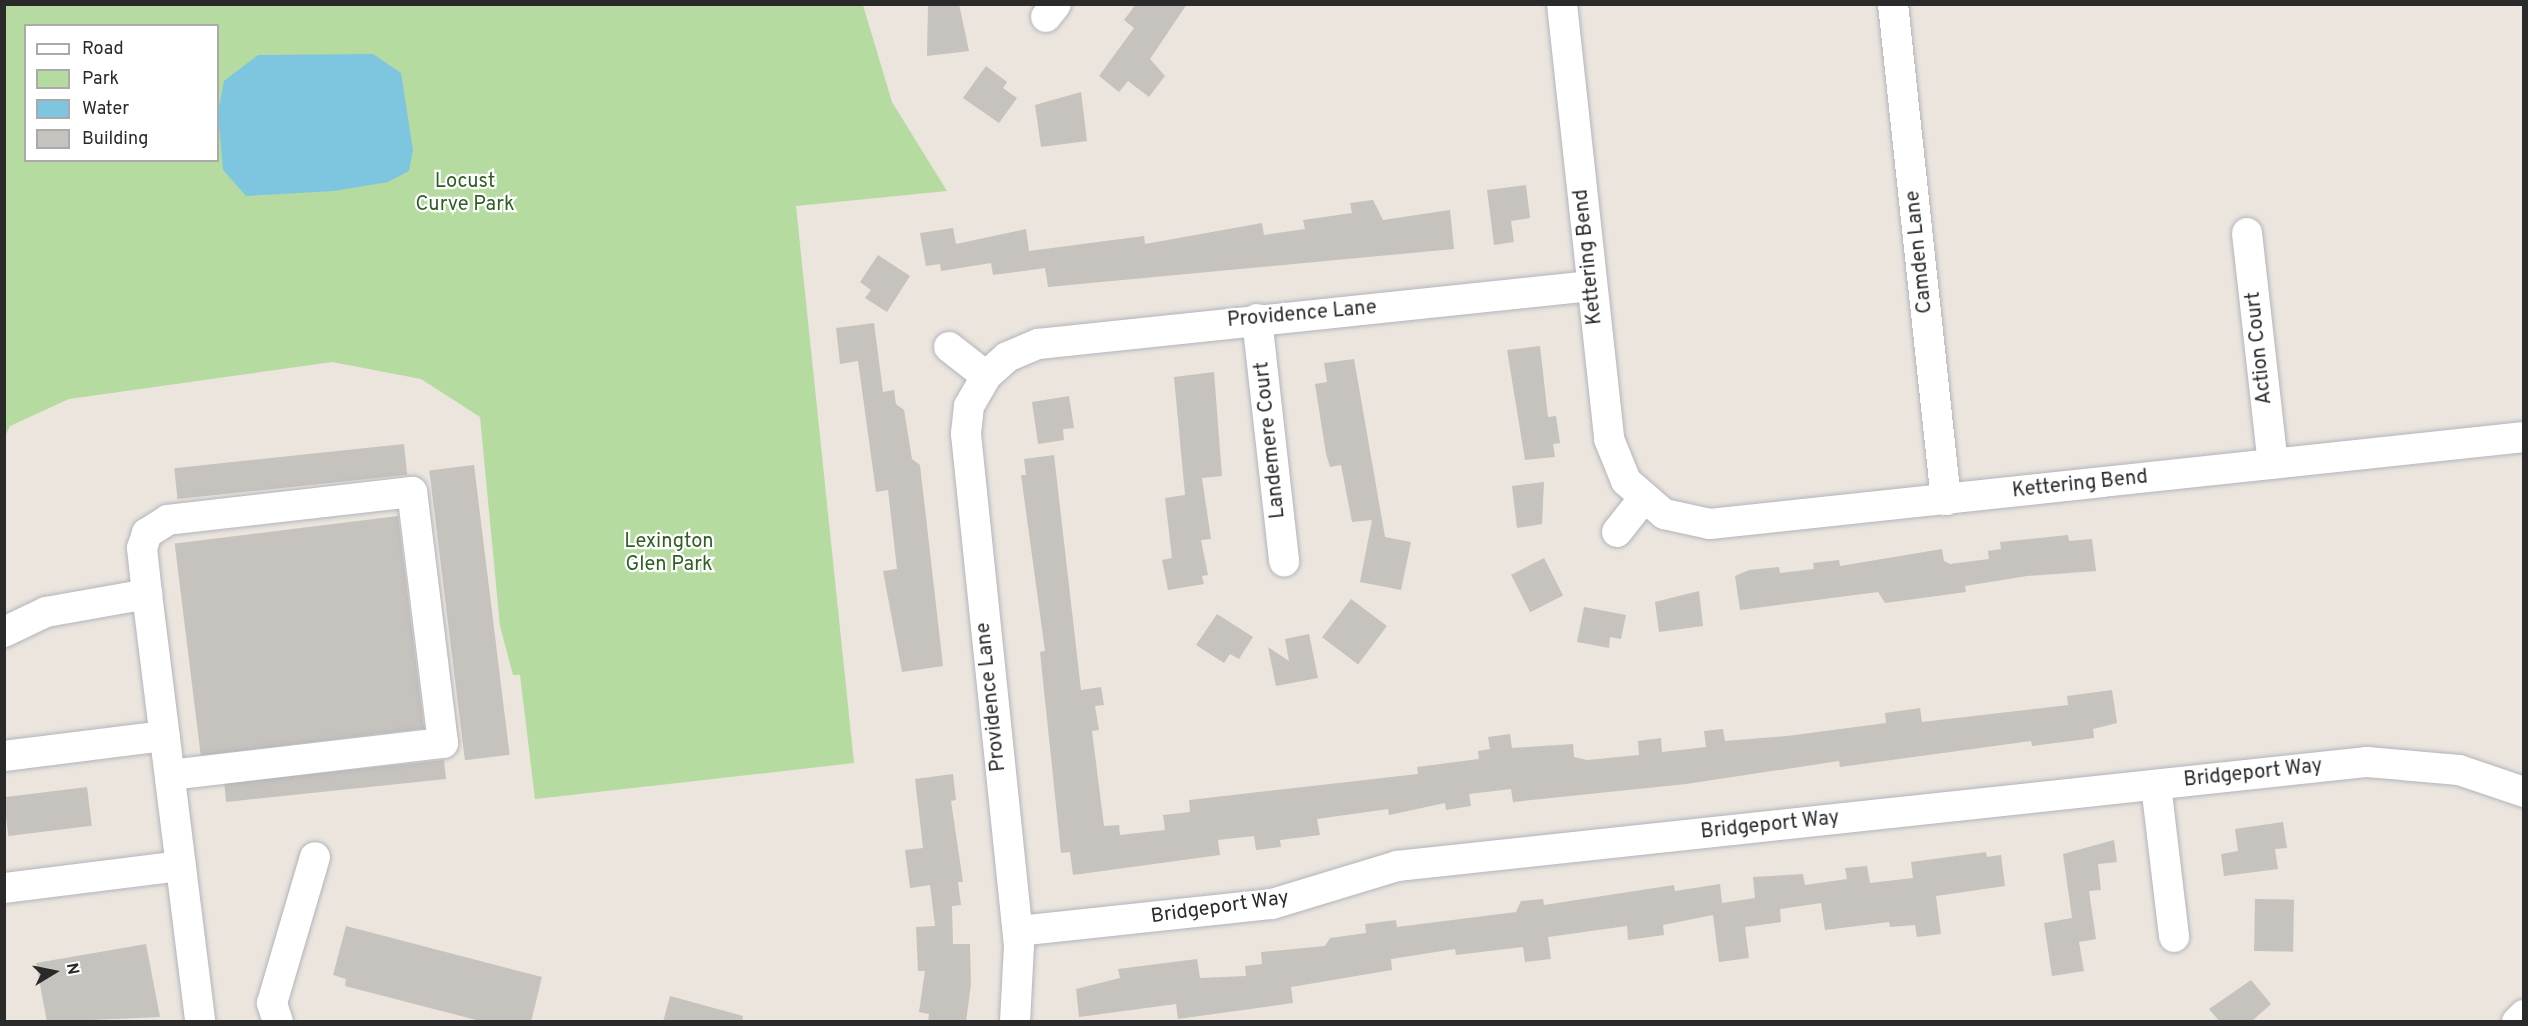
<!DOCTYPE html>
<html>
<head>
<meta charset="utf-8">
<style>
  body { margin:0 }
  #map { position:relative; width:2528px; height:1026px; overflow:hidden; background:#ebe5de; font-family:Overpass,sans-serif }
  div>[style] { position:absolute }
  .green>* { inset:0; background:#b5dba1 }
  .water>* { inset:0; background:#7ec6e0 }
  .building>* { inset:0; background:#c6c2bd; transform-origin:0 0 }
  .roads { filter:drop-shadow(0 0 2px #b2b4bc) drop-shadow(0 0 2px #b2b4bc) }
  .minor>* { height:30px; margin:-15px; padding:0 15px; transform-origin:15px; border-radius:15px; background:#fff }
  span { translate:-50% -50%; white-space:nowrap; text-align:center; line-height:1.15; -webkit-text-stroke:4.5px #fff; paint-order:stroke }
  .park-label { font-size:20px; color:#2f5f23 }
  .street-label { font-size:20px; color:#2a2a2a }
  .frame { position:absolute; inset:0; border:6px solid #2a2a2a; pointer-events:none }
  .legend { position:absolute; left:24px; top:24px; width:195px; height:138px; box-sizing:border-box; background:#fff; border:2px solid #aaa; margin:0; padding:8px 10px; list-style:none; font-size:18px; color:#2a2a2a }
  .legend li { display:flex; align-items:center; gap:12px; height:30px }
  .legend b { width:30px; border:2px solid #aaa }
  .north { position:absolute; left:24px; top:942px; width:60px; height:60px; -webkit-text-stroke:4px #fff; paint-order:stroke; rotate:80deg; font-size:16px; font-weight:700; line-height:24px; text-align:center; color:#2a2a2a }
  .north::after { content:''; display:block; margin:auto; width:21px; height:27px; background:#2a2a2a; clip-path:polygon(50% 0,100% 100%,50% 72%,0 100%) }
</style>
</head>
<body>
<div id="map">
  <div class="green">
    <i style="clip-path:polygon(evenodd,5px 5px,863px 5px,892px 102px,947px 191px,796px 206px,854px 763px,535px 799px,520px 675px,513px 675px,500px 626px,480px 417px,421px 379px,332px 362px,69px 399px,10px 426px,5px 436px,5px 5px,26px 26px,218px 26px,218px 160px,26px 160px,26px 26px)"></i>
  </div>
  <div class="water">
    <i style="clip-path:polygon(373px 54px,401px 73px,413px 150px,409px 171px,388px 182px,334px 191px,246px 196px,223px 170px,218px 112px,224px 81px,258px 55px)"></i>
  </div>
  <div class="building">
    <i style="clip-path:polygon(928px 4px,959px 4px,969px 51px,927px 56px)"></i>
    <i style="clip-path:polygon(1136px 4px,1187px 4px,1150px 59px,1165px 76px,1149px 97px,1128px 81px,1119px 92px,1099px 76px,1134px 28px,1124px 20px)"></i>
    <i style="clip-path:polygon(986px 66px,1007px 82px,1003px 88px,1017px 98px,999px 123px,963px 98px)"></i>
    <i style="clip-path:polygon(1081px 92px,1087px 141px,1041px 147px,1035px 105px)"></i>
    <i style="clip-path:polygon(1526px 185px,1530px 218px,1511px 221px,1514px 242px,1494px 245px,1487px 190px)"></i>
    <i style="clip-path:polygon(1373px 200px,1383px 220px,1450px 210px,1454px 249px,1048px 287px,1045px 268px,993px 275px,991px 263px,941px 271px,940px 264px,926px 266px,920px 233px,953px 228px,956px 244px,1026px 229px,1029px 251px,1144px 236px,1145px 244px,1262px 223px,1264px 235px,1305px 229px,1303px 220px,1352px 213px,1350px 203px)"></i>
    <i style="clip-path:polygon(878px 255px,910px 276px,887px 312px,865px 298px,871px 290px,860px 282px)"></i>
    <i style="clip-path:polygon(874px 323px,883px 392px,894px 390px,896px 404px,904px 410px,912px 459px,920px 465px,943px 666px,902px 672px,883px 571px,897px 569px,888px 490px,876px 492px,858px 361px,840px 364px,836px 328px)"></i>
    <i style="clip-path:polygon(1540px 346px,1548px 417px,1556px 416px,1560px 443px,1553px 444px,1555px 457px,1525px 460px,1507px 350px)"></i>
    <i style="clip-path:polygon(1354px 359px,1385px 537px,1411px 542px,1401px 590px,1360px 582px,1372px 520px,1352px 522px,1341px 465px,1330px 467px,1326px 454px,1315px 384px,1327px 382px,1324px 363px)"></i>
    <i style="clip-path:polygon(1214px 372px,1222px 476px,1202px 478px,1211px 539px,1201px 540px,1208px 575px,1202px 576px,1204px 584px,1168px 590px,1162px 560px,1172px 558px,1165px 498px,1185px 495px,1174px 377px)"></i>
    <i style="clip-path:polygon(1069px 396px,1074px 428px,1063px 429px,1064px 440px,1038px 444px,1032px 402px)"></i>
    <i style="left:404px;top:444px;width:31px;height:231px;rotate:84deg"></i>
    <i style="clip-path:polygon(1054px 455px,1081px 690px,1101px 687px,1104px 705px,1095px 706px,1099px 730px,1092px 731px,1104px 826px,1119px 825px,1120px 835px,1165px 830px,1163px 815px,1190px 812px,1189px 800px,1418px 774px,1417px 767px,1479px 759px,1478px 751px,1490px 749px,1488px 737px,1510px 734px,1512px 748px,1573px 744px,1574px 757px,1587px 760px,1639px 755px,1638px 741px,1661px 738px,1662px 752px,1706px 747px,1704px 731px,1723px 729px,1725px 741px,1787px 736px,1886px 723px,1885px 713px,1920px 708px,1922px 722px,2068px 705px,2067px 696px,2112px 690px,2117px 723px,2093px 729px,2094px 738px,2032px 746px,2031px 741px,1840px 767px,1839px 761px,1686px 784px,1513px 802px,1511px 789px,1469px 794px,1471px 806px,1446px 810px,1445px 803px,1389px 815px,1388px 809px,1317px 819px,1320px 835px,1280px 840px,1281px 847px,1256px 850px,1254px 836px,1218px 840px,1220px 855px,1073px 875px,1070px 852px,1061px 853px,1040px 652px,1045px 651px,1021px 475px,1026px 475px,1024px 459px)"></i>
    <i style="left:474px;top:465px;width:292px;height:45px;rotate:83deg"></i>
    <i style="clip-path:polygon(1544px 482px,1542px 524px,1517px 528px,1512px 486px)"></i>
    <i style="left:398px;top:516px;width:214px;height:225px;rotate:83deg"></i>
    <i style="clip-path:polygon(2068px 535px,2069px 541px,2092px 539px,2096px 571px,2027px 576px,1965px 586px,1966px 592px,1885px 603px,1878px 592px,1740px 610px,1735px 576px,1749px 570px,1779px 567px,1780px 573px,1814px 569px,1813px 563px,1839px 560px,1840px 566px,1942px 549px,1944px 561px,1950px 564px,1989px 559px,1988px 551px,2001px 549px,2000px 542px)"></i>
    <i style="left:1544px;top:558px;width:42px;height:37px;rotate:63deg"></i>
    <i style="clip-path:polygon(1699px 591px,1703px 626px,1659px 632px,1655px 602px)"></i>
    <i style="left:1351px;top:599px;width:45px;height:48px;rotate:37deg"></i>
    <i style="clip-path:polygon(1584px 607px,1626px 615px,1621px 639px,1610px 637px,1609px 648px,1577px 642px)"></i>
    <i style="clip-path:polygon(1217px 614px,1253px 637px,1239px 659px,1230px 654px,1224px 663px,1196px 645px)"></i>
    <i style="clip-path:polygon(1309px 634px,1318px 678px,1276px 686px,1268px 647px,1289px 661px,1285px 639px)"></i>
    <i style="left:444px;top:760px;width:19px;height:221px;rotate:84deg"></i>
    <i style="clip-path:polygon(953px 774px,956px 800px,951px 801px,963px 882px,958px 882px,961px 905px,952px 906px,953px 944px,970px 944px,971px 984px,966px 1022px,928px 1022px,929px 1014px,919px 1012px,925px 971px,918px 971px,916px 927px,935px 926px,930px 885px,910px 888px,905px 850px,923px 848px,915px 779px)"></i>
    <i style="left:87px;top:787px;width:39px;height:84px;rotate:83deg"></i>
    <i style="clip-path:polygon(2283px 822px,2287px 848px,2275px 849px,2278px 869px,2224px 876px,2221px 854px,2238px 851px,2235px 829px)"></i>
    <i style="clip-path:polygon(2114px 840px,2117px 862px,2098px 864px,2101px 890px,2089px 891px,2096px 939px,2079px 942px,2084px 971px,2052px 976px,2044px 923px,2072px 918px,2063px 854px)"></i>
    <i style="clip-path:polygon(1986px 852px,1987px 857px,2001px 855px,2005px 886px,1936px 896px,1941px 934px,1917px 937px,1915px 925px,1890px 927px,1889px 922px,1825px 930px,1821px 903px,1780px 909px,1781px 922px,1745px 927px,1749px 958px,1719px 962px,1713px 915px,1663px 925px,1664px 935px,1628px 940px,1627px 926px,1548px 937px,1551px 959px,1525px 962px,1523px 947px,1456px 955px,1455px 949px,1391px 959px,1392px 970px,1291px 987px,1293px 1003px,1178px 1019px,1176px 1004px,1079px 1017px,1076px 989px,1120px 978px,1118px 969px,1197px 959px,1200px 978px,1246px 976px,1245px 966px,1262px 964px,1261px 952px,1325px 946px,1330px 938px,1366px 933px,1365px 924px,1396px 920px,1397px 927px,1516px 912px,1521px 901px,1543px 899px,1544px 905px,1674px 885px,1675px 891px,1720px 884px,1722px 903px,1755px 898px,1753px 877px,1803px 874px,1805px 885px,1847px 879px,1845px 868px,1867px 866px,1870px 883px,1913px 878px,1911px 862px)"></i>
    <i style="left:2255px;top:899px;width:39px;height:52px;rotate:1deg"></i>
    <i style="clip-path:polygon(346px 926px,542px 977px,531px 1022px,484px 1022px,345px 986px,346px 979px,333px 975px)"></i>
    <i style="clip-path:polygon(146px 944px,160px 1017px,47px 1022px,36px 963px)"></i>
    <i style="clip-path:polygon(2251px 980px,2271px 1004px,2251px 1022px,2220px 1022px,2209px 1009px)"></i>
    <i style="clip-path:polygon(670px 996px,743px 1016px,742px 1022px,663px 1022px)"></i>
  </div>
  <div class="roads">
    <div class="minor">
      <i style="left:1562px;top:4px;width:438px;rotate:83.8deg"></i>
      <i style="left:1609px;top:439px;width:45px;rotate:68deg"></i>
      <i style="left:1626px;top:481px;width:50px;rotate:41deg"></i>
      <i style="left:1664px;top:514px;width:47px;rotate:12.3deg"></i>
      <i style="left:1710px;top:524px;width:819px;rotate:-6.1deg"></i>
      <i style="left:1893px;top:4px;width:499px;rotate:83.9deg"></i>
      <i style="left:1046px;top:17px;width:16px;rotate:-52deg"></i>
      <i style="left:2247px;top:233px;width:232px;rotate:83.6deg"></i>
      <i style="left:1257px;top:319px;width:244px;rotate:83.6deg"></i>
      <i style="left:949px;top:347px;width:47px;rotate:38.1deg"></i>
      <i style="left:1617px;top:532px;width:42px;rotate:-51.8deg"></i>
      <i style="left:4px;top:632px;width:47px;rotate:-25.5deg"></i>
      <i style="left:46px;top:612px;width:103px;rotate:-10.1deg"></i>
      <i style="left:4px;top:756px;width:162px;rotate:-7.1deg"></i>
      <i style="left:170px;top:775px;width:275px;rotate:-6.7deg"></i>
      <i style="left:443px;top:743px;width:253px;rotate:-97deg"></i>
      <i style="left:412px;top:492px;width:246px;rotate:173.5deg"></i>
      <i style="left:168px;top:520px;width:25px;rotate:148deg"></i>
      <i style="left:147px;top:533px;width:16px;rotate:108deg"></i>
      <i style="left:142px;top:548px;width:46px;rotate:83.8deg"></i>
      <i style="left:147px;top:594px;width:431px;rotate:82.9deg"></i>
      <i style="left:2156px;top:785px;width:153px;rotate:83.2deg"></i>
      <i style="left:4px;top:888px;width:178px;rotate:-7.1deg"></i>
      <i style="left:1018px;top:931px;width:255px;rotate:-6.1deg"></i>
      <i style="left:1272px;top:904px;width:131px;rotate:-16.9deg"></i>
      <i style="left:1397px;top:866px;width:976px;rotate:-6.12deg"></i>
      <i style="left:2367px;top:762px;width:92px;rotate:5deg"></i>
      <i style="left:2459px;top:770px;width:69px;rotate:18.7deg"></i>
      <i style="left:278px;top:1022px;width:20px;rotate:-108deg"></i>
      <i style="left:272px;top:1003px;width:152px;rotate:-73.6deg"></i>
      <i style="left:1015px;top:1022px;width:76px;rotate:-87deg"></i>
      <i style="left:1019px;top:946px;width:515px;rotate:-95.91deg"></i>
      <i style="left:966px;top:434px;width:28px;rotate:-84deg"></i>
      <i style="left:969px;top:406px;width:34px;rotate:-60deg"></i>
      <i style="left:986px;top:376px;width:28px;rotate:-42deg"></i>
      <i style="left:1007px;top:357px;width:34px;rotate:-23deg"></i>
      <i style="left:1038px;top:344px;width:556px;rotate:-5.99deg"></i>
      <i style="left:2517px;top:1022px;width:10px;rotate:-45deg"></i>
    </div>
  </div>
  <div class="park-label">
    <span style="left:465px;top:194px">Locust<br>Curve Park</span>
    <span style="left:669px;top:554px">Lexington<br>Glen Park</span>
  </div>
  <div class="street-label">
    <span style="left:1920px;top:252px;rotate:-96deg">Camden Lane</span>
    <span style="left:1589px;top:257px;rotate:-96deg">Kettering Bend</span>
    <span style="left:1302px;top:315px;rotate:-5deg">Providence Lane</span>
    <span style="left:2260px;top:348px;rotate:-96deg">Action Court</span>
    <span style="left:1271px;top:440px;rotate:-96deg">Landemere Court</span>
    <span style="left:2080px;top:485px;rotate:-6deg">Kettering Bend</span>
    <span style="left:992px;top:697px;rotate:-96deg">Providence Lane</span>
    <span style="left:2253px;top:774px;rotate:-6deg">Bridgeport Way</span>
    <span style="left:1770px;top:826px;rotate:-6deg">Bridgeport Way</span>
    <span style="left:1220px;top:908px;rotate:-8deg">Bridgeport Way</span>
  </div>
  <div class="frame"></div>
  <ul class="legend">
  <li><b style="height:8px;background:#fff"></b>Road</li>
  <li><b style="height:16px;background:#b5dba1"></b>Park</li>
  <li><b style="height:16px;background:#7ec6e0"></b>Water</li>
  <li><b style="height:16px;background:#c6c2bd"></b>Building</li>
  </ul>
  <div class="north">N</div>
</div>
</body>
</html>
